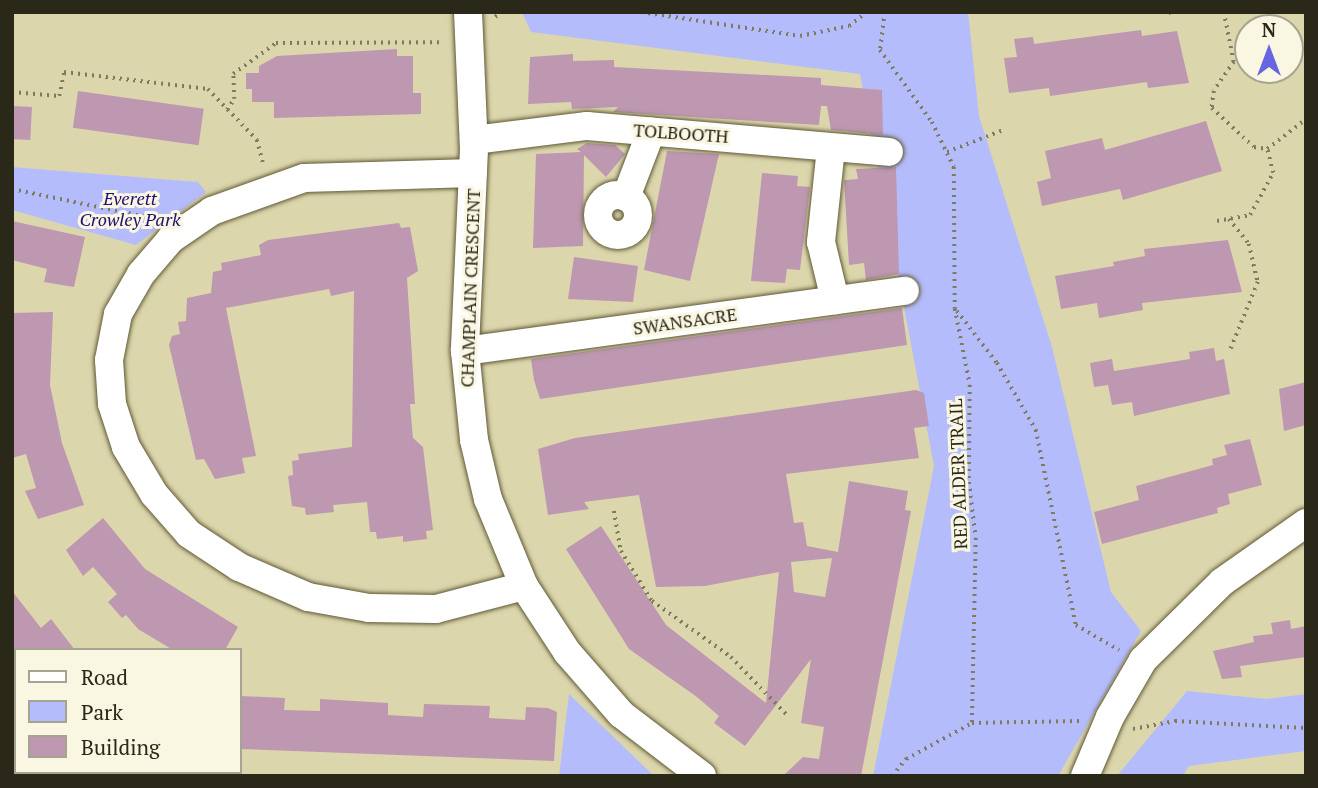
<!DOCTYPE html>
<html>
<head>
<meta charset="utf-8">
<style>
  body { margin:0 }
  #map { position:relative; width:1318px; height:788px; overflow:hidden; background:#dcd6ad; font-family:"PT Serif",serif }
  div>[style] { position:absolute }
  .green>* { inset:0; background:#b5bcfc }
  .building>* { inset:0; background:#bd98b0; transform-origin:0 0 }
  .path>* { height:3.5px; margin-top:-1.75px; transform-origin:0; background:repeating-linear-gradient(90deg,#7e7a5e 0 2px,transparent 0 7px) }
  .roads { filter:drop-shadow(0 0 2px #605a36) drop-shadow(0 0 2px #605a36) }
  .minor>* { height:28px; margin:-14px; padding:0 14px; transform-origin:14px; border-radius:14px; background:#fff }
  .minor>.ring { margin:-14px; padding:0; box-sizing:content-box; background:none; border:28px solid #fff; border-radius:50% }
  span { translate:-50% -50%; white-space:nowrap; text-align:center; line-height:1.15; -webkit-text-stroke:6px #f9f6e2; paint-order:stroke }
  .street-label { font-size:18px; color:#2a2818 }
  .park-label { font-size:18px; color:#230e72; font-style:italic }
  .frame { position:absolute; inset:0; border:14px solid #2a2818; pointer-events:none }
  .legend { position:absolute; left:14px; top:648px; width:228px; height:126px; box-sizing:border-box; background:#f9f6e2; border:2px solid #a6a491; margin:0; padding:9px 12px; list-style:none; font-size:21px; color:#2a2818 }
  .legend li { display:flex; align-items:center; gap:14px; height:35px }
  .legend b { width:35px; border:2px solid #a6a491 }
  .north { position:absolute; left:1234px; top:14px; width:70px; height:70px; box-sizing:border-box; background:#f9f6e2; border:2px solid #a6a491; border-radius:50%; rotate:0deg; font-size:19px; font-weight:700; line-height:28px; text-align:center; color:#2a2818 }
  .north::after { content:''; display:block; margin:auto; width:24px; height:32px; background:#6765df; clip-path:polygon(50% 0,100% 100%,50% 72%,0 100%) }
</style>
</head>
<body>
<div id="map">
  <div class="green">
    <i style="clip-path:polygon(522px 12px,968px 12px,979px 116px,1052px 347px,1111px 592px,1141px 631px,1058px 776px,873px 776px,934px 466px,860px 74px,531px 32px)"></i>
    <i style="clip-path:polygon(12px 167px,198px 182px,206px 192px,136px 245px,12px 210px)"></i>
    <i style="clip-path:polygon(1187px 691px,1266px 699px,1306px 694px,1306px 751px,1189px 766px,1183px 775px,1117px 776px)"></i>
    <i style="clip-path:polygon(12px 694px,16px 772px,192px 776px,12px 776px)"></i>
    <i style="clip-path:polygon(569px 694px,654px 776px,559px 776px)"></i>
  </div>
  <div class="building">
    <i style="clip-path:polygon(1141px 30px,1142px 36px,1177px 31px,1189px 83px,1148px 88px,1147px 82px,1050px 96px,1049px 88px,1009px 93px,1004px 58px,1017px 57px,1014px 39px,1033px 37px,1034px 44px)"></i>
    <i style="clip-path:polygon(397px 49px,397px 56px,413px 56px,413px 93px,421px 93px,421px 114px,274px 118px,274px 102px,252px 102px,252px 89px,246px 89px,246px 73px,259px 73px,259px 66px,277px 56px)"></i>
    <i style="clip-path:polygon(573px 54px,573px 61px,614px 60px,614px 67px,821px 78px,821px 85px,882px 90px,883px 135px,831px 130px,827px 106px,821px 106px,819px 125px,613px 112px,618px 107px,572px 109px,571px 102px,528px 104px,530px 57px)"></i>
    <i style="left:78px;top:91px;width:127px;height:37px;rotate:8deg"></i>
    <i style="left:12px;top:106px;width:20px;height:33px;rotate:3deg"></i>
    <i style="clip-path:polygon(1206px 121px,1222px 171px,1123px 200px,1120px 189px,1042px 206px,1037px 182px,1051px 178px,1045px 151px,1102px 138px,1105px 150px)"></i>
    <i style="clip-path:polygon(587px 143px,615px 145px,625px 154px,606px 177px,584px 155px,583px 246px,533px 248px,536px 154px,581px 152px,577px 149px)"></i>
    <i style="clip-path:polygon(667px 151px,719px 154px,690px 281px,644px 270px)"></i>
    <i style="clip-path:polygon(896px 167px,899px 274px,866px 280px,864px 263px,849px 265px,844px 180px,858px 179px,856px 169px)"></i>
    <i style="clip-path:polygon(762px 173px,798px 176px,797px 186px,810px 187px,800px 270px,787px 269px,785px 283px,751px 281px)"></i>
    <i style="clip-path:polygon(12px 221px,85px 237px,74px 287px,44px 282px,47px 269px,12px 260px)"></i>
    <i style="clip-path:polygon(399px 223px,401px 228px,410px 227px,418px 271px,407px 278px,415px 404px,410px 404px,413px 438px,423px 447px,433px 530px,426px 531px,427px 539px,403px 542px,403px 536px,377px 539px,376px 532px,370px 532px,367px 502px,333px 505px,334px 512px,306px 515px,305px 508px,292px 506px,288px 476px,293px 475px,292px 461px,299px 460px,298px 454px,352px 447px,354px 291px,331px 296px,329px 289px,226px 308px,256px 456px,242px 458px,245px 473px,215px 479px,204px 459px,196px 460px,169px 345px,172px 336px,180px 334px,178px 322px,186px 321px,187px 298px,211px 293px,213px 272px,222px 270px,221px 263px,261px 255px,259px 245px,268px 240px)"></i>
    <i style="clip-path:polygon(1228px 240px,1242px 292px,1142px 303px,1143px 310px,1099px 318px,1097px 303px,1061px 309px,1055px 276px,1114px 266px,1113px 262px,1145px 256px,1144px 249px)"></i>
    <i style="clip-path:polygon(574px 257px,638px 266px,633px 302px,568px 299px)"></i>
    <i style="clip-path:polygon(902px 308px,907px 345px,540px 399px,534px 380px,531px 359px)"></i>
    <i style="clip-path:polygon(53px 312px,50px 385px,62px 443px,84px 505px,38px 519px,25px 491px,36px 488px,26px 454px,12px 458px,12px 313px)"></i>
    <i style="clip-path:polygon(1214px 348px,1216px 361px,1224px 359px,1230px 394px,1134px 416px,1132px 402px,1112px 405px,1108px 385px,1094px 387px,1090px 363px,1112px 359px,1114px 371px,1190px 359px,1189px 352px)"></i>
    <i style="clip-path:polygon(1306px 382px,1306px 425px,1284px 431px,1279px 389px)"></i>
    <i style="clip-path:polygon(evenodd,916px 390px,924px 393px,929px 426px,914px 428px,919px 458px,786px 474px,794px 523px,803px 522px,807px 546px,838px 552px,849px 481px,908px 491px,905px 510px,911px 511px,861px 776px,783px 776px,803px 757px,819px 759px,824px 727px,801px 723px,811px 659px,745px 746px,714px 723px,719px 716px,697px 697px,629px 649px,566px 549px,601px 526px,666px 625px,766px 703px,779px 572px,705px 586px,656px 587px,639px 495px,584px 502px,589px 509px,548px 515px,538px 449px,575px 438px,916px 390px,832px 558px,825px 597px,794px 592px,791px 562px,832px 558px)"></i>
    <i style="clip-path:polygon(1250px 439px,1262px 485px,1228px 494px,1230px 504px,1217px 508px,1218px 513px,1102px 544px,1094px 512px,1139px 500px,1136px 486px,1213px 465px,1212px 459px,1227px 455px,1224px 445px)"></i>
    <i style="clip-path:polygon(103px 518px,145px 569px,238px 627px,225px 650px,173px 650px,138px 629px,126px 615px,122px 618px,108px 602px,117px 594px,93px 567px,83px 576px,66px 550px)"></i>
    <i style="clip-path:polygon(12px 591px,41px 628px,51px 619px,75px 650px,12px 650px)"></i>
    <i style="clip-path:polygon(1290px 620px,1291px 629px,1306px 626px,1306px 657px,1240px 666px,1242px 677px,1222px 679px,1213px 651px,1254px 642px,1253px 636px,1273px 634px,1271px 623px)"></i>
    <i style="clip-path:polygon(240px 696px,285px 698px,284px 710px,320px 711px,320px 699px,388px 703px,388px 715px,423px 717px,424px 704px,490px 706px,489px 718px,525px 720px,526px 707px,548px 708px,557px 712px,554px 761px,240px 749px)"></i>
  </div>
  <div class="path">
    <i style="left:641px;top:12px;width:161px;rotate:8.6deg"></i>
    <i style="left:800px;top:36px;width:50px;rotate:-11.5deg"></i>
    <i style="left:849px;top:26px;width:22px;rotate:-39deg"></i>
    <i style="left:885px;top:12px;width:38px;rotate:97deg"></i>
    <i style="left:880px;top:50px;width:89px;rotate:54.2deg"></i>
    <i style="left:932px;top:122px;width:50px;rotate:63.9deg"></i>
    <i style="left:954px;top:167px;width:142px;rotate:89.6deg"></i>
    <i style="left:955px;top:309px;width:77px;rotate:78.8deg"></i>
    <i style="left:970px;top:385px;width:97px;rotate:90.6deg"></i>
    <i style="left:969px;top:482px;width:56px;rotate:82.9deg"></i>
    <i style="left:976px;top:538px;width:185px;rotate:91.2deg"></i>
    <i style="left:1224px;top:12px;width:51px;rotate:78.7deg"></i>
    <i style="left:1234px;top:62px;width:35px;rotate:125deg"></i>
    <i style="left:1214px;top:91px;width:17px;rotate:97deg"></i>
    <i style="left:1212px;top:108px;width:57px;rotate:42.9deg"></i>
    <i style="left:1254px;top:147px;width:13px;rotate:9deg"></i>
    <i style="left:1267px;top:149px;width:49px;rotate:-37.6deg"></i>
    <i style="left:1168px;top:14px;width:3px;rotate:-45deg"></i>
    <i style="left:495px;top:17px;width:9px;rotate:-36deg"></i>
    <i style="left:12px;top:92px;width:47px;rotate:4.9deg"></i>
    <i style="left:59px;top:96px;width:25px;rotate:-78deg"></i>
    <i style="left:64px;top:72px;width:145px;rotate:6.7deg"></i>
    <i style="left:208px;top:89px;width:71px;rotate:46.1deg"></i>
    <i style="left:257px;top:140px;width:23px;rotate:75deg"></i>
    <i style="left:227px;top:110px;width:13px;rotate:-58deg"></i>
    <i style="left:234px;top:99px;width:25px;rotate:-92deg"></i>
    <i style="left:233px;top:74px;width:53px;rotate:-35.8deg"></i>
    <i style="left:276px;top:43px;width:165px;rotate:-0.3deg"></i>
    <i style="left:947px;top:152px;width:60px;rotate:-21.4deg"></i>
    <i style="left:12px;top:189px;width:147px;rotate:11.8deg"></i>
    <i style="left:1229px;top:219px;width:32px;rotate:51deg"></i>
    <i style="left:1249px;top:244px;width:39px;rotate:77deg"></i>
    <i style="left:1258px;top:282px;width:74px;rotate:112.1deg"></i>
    <i style="left:1217px;top:221px;width:34px;rotate:-10deg"></i>
    <i style="left:1250px;top:215px;width:48px;rotate:-61.3deg"></i>
    <i style="left:1273px;top:173px;width:25px;rotate:-104deg"></i>
    <i style="left:957px;top:311px;width:66px;rotate:52.4deg"></i>
    <i style="left:997px;top:363px;width:78px;rotate:59.8deg"></i>
    <i style="left:1036px;top:430px;width:199px;rotate:78.4deg"></i>
    <i style="left:1076px;top:625px;width:50px;rotate:30.2deg"></i>
    <i style="left:614px;top:511px;width:41px;rotate:80.1deg"></i>
    <i style="left:621px;top:551px;width:59px;rotate:58.2deg"></i>
    <i style="left:652px;top:601px;width:97px;rotate:35.3deg"></i>
    <i style="left:731px;top:657px;width:81px;rotate:46deg"></i>
    <i style="left:12px;top:722px;width:4px;rotate:27deg"></i>
    <i style="left:1133px;top:729px;width:43px;rotate:-10.8deg"></i>
    <i style="left:1175px;top:721px;width:131px;rotate:3.1deg"></i>
    <i style="left:88px;top:772px;width:8px;rotate:30deg"></i>
    <i style="left:892px;top:776px;width:22px;rotate:-51deg"></i>
    <i style="left:906px;top:759px;width:75px;rotate:-28.6deg"></i>
    <i style="left:972px;top:723px;width:107px;rotate:-1.1deg"></i>
  </div>
  <div class="roads">
    <div class="minor">
      <i style="left:468px;top:12px;width:137px;rotate:87.5deg"></i>
      <i style="left:474px;top:149px;width:202px;rotate:92.6deg"></i>
      <i style="left:465px;top:351px;width:89px;rotate:84.2deg"></i>
      <i style="left:474px;top:440px;width:61px;rotate:76.7deg"></i>
      <i style="left:488px;top:499px;width:94px;rotate:67.5deg"></i>
      <i style="left:524px;top:586px;width:79px;rotate:56.9deg"></i>
      <i style="left:567px;top:652px;width:82px;rotate:48.9deg"></i>
      <i style="left:621px;top:714px;width:102px;rotate:37.4deg"></i>
      <i style="left:474px;top:140px;width:114px;rotate:-7.1deg"></i>
      <i style="left:587px;top:126px;width:303px;rotate:4.9deg"></i>
      <i style="left:831px;top:148px;width:95px;rotate:96.1deg"></i>
      <i style="left:821px;top:242px;width:60px;rotate:76.4deg"></i>
      <i style="left:473px;top:173px;width:169px;rotate:178.3deg"></i>
      <i style="left:304px;top:178px;width:98px;rotate:160.3deg"></i>
      <i style="left:212px;top:211px;width:50px;rotate:145.7deg"></i>
      <i style="left:171px;top:239px;width:46px;rotate:130.6deg"></i>
      <i style="left:141px;top:274px;width:46px;rotate:119.9deg"></i>
      <i style="left:118px;top:314px;width:47px;rotate:101.1deg"></i>
      <i style="left:109px;top:360px;width:44px;rotate:86.1deg"></i>
      <i style="left:112px;top:404px;width:45px;rotate:72deg"></i>
      <i style="left:126px;top:447px;width:55px;rotate:59.2deg"></i>
      <i style="left:154px;top:494px;width:53px;rotate:48.8deg"></i>
      <i style="left:189px;top:534px;width:60px;rotate:33.4deg"></i>
      <i style="left:239px;top:567px;width:75px;rotate:23.5deg"></i>
      <i style="left:308px;top:597px;width:62px;rotate:10.2deg"></i>
      <i style="left:369px;top:608px;width:67px;rotate:0.9deg"></i>
      <i style="left:436px;top:609px;width:91px;rotate:-14.6deg"></i>
      <i class="ring" style="left:598px;top:195px;width:12px;height:12px"></i>
      <i style="left:626px;top:197px;width:70px;rotate:-69deg"></i>
      <i style="left:465px;top:351px;width:444px;rotate:-7.8deg"></i>
      <i style="left:1085px;top:776px;width:64px;rotate:-67deg"></i>
      <i style="left:1110px;top:717px;width:66px;rotate:-59.9deg"></i>
      <i style="left:1143px;top:660px;width:111px;rotate:-44.6deg"></i>
      <i style="left:1222px;top:582px;width:103px;rotate:-35.1deg"></i>
    </div>
  </div>
  <div class="street-label">
    <span style="left:681px;top:133px;rotate:4deg">TOLBOOTH</span>
    <span style="left:470px;top:288px;rotate:-88deg">CHAMPLAIN CRESCENT</span>
    <span style="left:685px;top:321px;rotate:-8deg">SWANSACRE</span>
    <span style="left:958px;top:474px;rotate:-92deg">RED ALDER TRAIL</span>
  </div>
  <div class="park-label">
    <span style="left:130px;top:209px">Everett<br>Crowley Park</span>
  </div>
  <div class="frame"></div>
  <ul class="legend">
  <li><b style="height:9px;background:#fff"></b>Road</li>
  <li><b style="height:19px;background:#b5bcfc"></b>Park</li>
  <li><b style="height:19px;background:#bd98b0"></b>Building</li>
  </ul>
  <div class="north">N</div>
</div>
</body>
</html>
